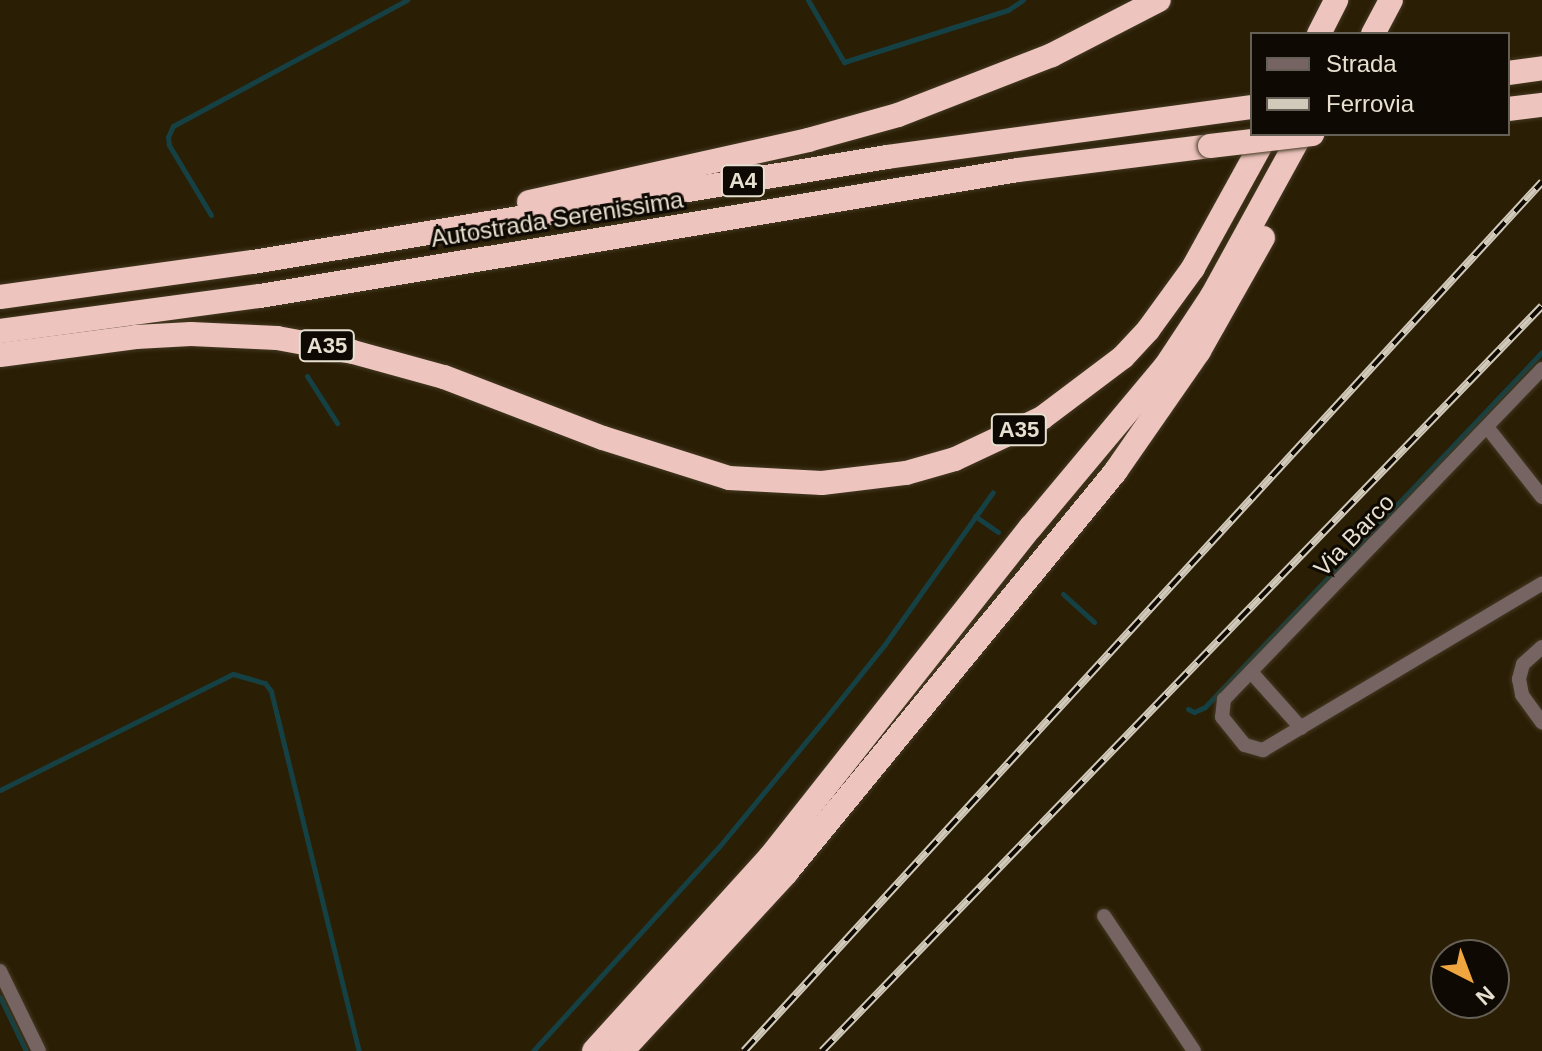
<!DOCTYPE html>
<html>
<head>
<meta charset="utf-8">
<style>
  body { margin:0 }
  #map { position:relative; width:1542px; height:1051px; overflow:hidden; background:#2a1e05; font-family:Arial,sans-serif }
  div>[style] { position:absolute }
  .stream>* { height:5px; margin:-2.5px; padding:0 2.5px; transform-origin:2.5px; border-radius:2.5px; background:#154144 }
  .roads { filter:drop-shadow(0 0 2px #443922) drop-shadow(0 0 2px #443922) }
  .street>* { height:14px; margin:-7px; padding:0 7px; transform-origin:7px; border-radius:7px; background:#756462 }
  .highway>* { height:24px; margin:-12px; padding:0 12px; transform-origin:12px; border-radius:12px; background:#edc4be }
  .rail>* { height:8px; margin-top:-4px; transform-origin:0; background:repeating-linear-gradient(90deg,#0e0902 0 15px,#d1c9b9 0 30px); box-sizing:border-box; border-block:2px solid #d1c9b9 }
  .bridges { filter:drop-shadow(0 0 2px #443922) drop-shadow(0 0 2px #443922) }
  .highway-bridge>* { height:24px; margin:-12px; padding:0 12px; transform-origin:12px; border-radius:12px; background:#edc4be }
  span { translate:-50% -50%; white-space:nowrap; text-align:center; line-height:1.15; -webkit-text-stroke:6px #0e0902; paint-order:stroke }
  .shield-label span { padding:2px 6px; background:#0e0902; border:2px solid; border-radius:6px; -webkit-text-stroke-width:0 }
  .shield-label { font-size:22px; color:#e7e0d1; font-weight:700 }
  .street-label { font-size:24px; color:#e7e0d1 }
  .legend { position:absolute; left:1250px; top:32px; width:260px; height:104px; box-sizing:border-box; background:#0e0902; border:2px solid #655f55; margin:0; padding:10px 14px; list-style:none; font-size:24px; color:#e7e0d1 }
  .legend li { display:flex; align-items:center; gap:16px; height:40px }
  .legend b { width:40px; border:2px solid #655f55 }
  .north { position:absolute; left:1430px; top:939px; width:80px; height:80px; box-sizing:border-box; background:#0e0902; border:2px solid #655f55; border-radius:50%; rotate:138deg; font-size:22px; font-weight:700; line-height:32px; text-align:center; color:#e7e0d1 }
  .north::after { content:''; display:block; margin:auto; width:28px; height:36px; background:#f0a63f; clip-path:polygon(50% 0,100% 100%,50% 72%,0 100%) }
</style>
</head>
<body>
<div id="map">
  <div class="stream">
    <i style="left:808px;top:0;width:72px;rotate:59.9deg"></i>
    <i style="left:844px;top:62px;width:172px;rotate:-17.6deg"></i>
    <i style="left:1008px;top:10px;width:18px;rotate:-34deg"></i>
    <i style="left:211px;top:215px;width:82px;rotate:-121deg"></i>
    <i style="left:169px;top:145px;width:8px;rotate:-97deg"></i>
    <i style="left:168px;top:137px;width:12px;rotate:-66deg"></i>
    <i style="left:173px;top:126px;width:266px;rotate:-28.3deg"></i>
    <i style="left:307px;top:376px;width:56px;rotate:57.4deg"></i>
    <i style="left:975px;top:516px;width:28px;rotate:35deg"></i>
    <i style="left:1063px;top:594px;width:42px;rotate:42.1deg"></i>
    <i style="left:1188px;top:709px;width:7px;rotate:27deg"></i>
    <i style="left:1194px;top:712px;width:12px;rotate:-24deg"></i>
    <i style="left:1205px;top:707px;width:489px;rotate:-46.5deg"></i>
    <i style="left:0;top:790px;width:260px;rotate:-26.5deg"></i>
    <i style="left:233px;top:674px;width:33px;rotate:16deg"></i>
    <i style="left:265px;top:683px;width:10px;rotate:53deg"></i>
    <i style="left:271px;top:691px;width:371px;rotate:76.3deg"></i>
    <i style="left:0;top:997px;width:60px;rotate:64.3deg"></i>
    <i style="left:533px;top:1051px;width:275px;rotate:-47.7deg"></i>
    <i style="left:718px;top:848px;width:166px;rotate:-50.4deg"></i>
    <i style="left:824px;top:720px;width:97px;rotate:-51.2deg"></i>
    <i style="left:885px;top:644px;width:186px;rotate:-54.6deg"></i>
  </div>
  <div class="roads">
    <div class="street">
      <i style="left:1542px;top:369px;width:458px;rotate:133.9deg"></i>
      <i style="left:1224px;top:699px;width:18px;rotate:96deg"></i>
      <i style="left:1222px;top:717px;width:36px;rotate:51deg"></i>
      <i style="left:1245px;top:745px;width:19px;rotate:16deg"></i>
      <i style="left:1263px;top:750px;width:325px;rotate:-30.8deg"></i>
      <i style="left:1487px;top:427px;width:89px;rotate:51.8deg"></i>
      <i style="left:1542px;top:647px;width:25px;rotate:138deg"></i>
      <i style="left:1523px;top:664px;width:16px;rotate:105deg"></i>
      <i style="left:1519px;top:679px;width:16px;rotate:79deg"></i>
      <i style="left:1522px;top:695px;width:34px;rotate:54deg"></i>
      <i style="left:1251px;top:672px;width:75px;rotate:48.2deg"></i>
      <i style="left:1104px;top:916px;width:162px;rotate:56.3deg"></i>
      <i style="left:0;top:971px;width:89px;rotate:64deg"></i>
    </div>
    <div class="highway">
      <i style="left:1319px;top:34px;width:38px;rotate:-63deg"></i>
      <i style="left:1373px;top:34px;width:38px;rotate:-62deg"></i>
      <i style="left:1508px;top:73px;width:34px;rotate:-8deg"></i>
      <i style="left:1508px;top:109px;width:34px;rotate:-7deg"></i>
      <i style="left:529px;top:202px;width:286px;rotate:-12.5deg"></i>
      <i style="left:808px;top:140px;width:93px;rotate:-15.5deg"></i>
      <i style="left:898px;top:115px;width:165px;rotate:-21.3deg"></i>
      <i style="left:1052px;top:55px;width:120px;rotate:-27.2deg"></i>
      <i style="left:0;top:297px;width:255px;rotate:-7.9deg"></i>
      <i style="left:253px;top:262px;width:643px;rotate:-9.4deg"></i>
      <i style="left:887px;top:157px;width:368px;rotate:-7.8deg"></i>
      <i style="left:0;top:331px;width:262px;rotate:-7.7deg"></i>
      <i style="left:260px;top:296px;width:768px;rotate:-9.44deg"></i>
      <i style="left:1018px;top:170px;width:193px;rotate:-7.1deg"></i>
      <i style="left:0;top:355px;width:137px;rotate:-7.5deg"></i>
      <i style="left:136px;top:337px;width:55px;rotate:-3.1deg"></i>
      <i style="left:191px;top:334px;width:86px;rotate:2.7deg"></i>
      <i style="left:277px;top:338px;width:77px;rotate:10.4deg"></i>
      <i style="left:353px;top:352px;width:94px;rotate:15.4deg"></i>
      <i style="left:444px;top:377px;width:170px;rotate:21deg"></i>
      <i style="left:603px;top:438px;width:132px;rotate:17.6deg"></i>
      <i style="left:729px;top:478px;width:93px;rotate:3.1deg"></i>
      <i style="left:822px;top:483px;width:85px;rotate:-6.8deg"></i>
      <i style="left:906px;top:473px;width:51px;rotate:-15.9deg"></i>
      <i style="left:955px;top:459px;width:96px;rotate:-25.2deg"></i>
      <i style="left:1042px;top:418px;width:101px;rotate:-37deg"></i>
      <i style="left:1123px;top:357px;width:37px;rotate:-47deg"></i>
      <i style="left:1148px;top:330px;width:77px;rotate:-54deg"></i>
      <i style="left:1193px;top:268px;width:153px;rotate:-61.1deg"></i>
      <i style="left:594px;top:1051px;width:262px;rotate:-47.8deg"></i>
      <i style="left:770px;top:857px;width:421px;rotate:-51.7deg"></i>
      <i style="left:1031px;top:527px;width:209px;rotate:-50.1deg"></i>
      <i style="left:1165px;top:367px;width:85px;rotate:-56.5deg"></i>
      <i style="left:1212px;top:296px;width:185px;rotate:-61.2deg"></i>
      <i style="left:622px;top:1051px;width:242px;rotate:-47.3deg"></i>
      <i style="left:786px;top:873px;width:519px;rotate:-50.63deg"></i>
      <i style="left:1115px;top:472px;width:147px;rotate:-55.2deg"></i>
      <i style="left:1199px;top:351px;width:130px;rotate:-60.5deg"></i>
    </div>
  </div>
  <div class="rail">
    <i style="left:744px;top:1051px;width:1180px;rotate:-47.44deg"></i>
    <i style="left:822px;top:1051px;width:1036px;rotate:-45.98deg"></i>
  </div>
  <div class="bridges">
    <div class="highway-bridge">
      <i style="left:1210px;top:146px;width:103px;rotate:-6.7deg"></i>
    </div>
  </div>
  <div class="shield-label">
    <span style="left:743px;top:181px">A4</span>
    <span style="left:327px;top:346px">A35</span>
    <span style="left:1019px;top:430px">A35</span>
  </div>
  <div class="street-label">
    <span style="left:557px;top:219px;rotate:-9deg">Autostrada Serenissima</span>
    <span style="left:1354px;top:535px;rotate:-46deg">Via Barco</span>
  </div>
  <ul class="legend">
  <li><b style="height:10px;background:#756462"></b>Strada</li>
  <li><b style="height:10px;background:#d1c9b9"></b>Ferrovia</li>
  </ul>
  <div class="north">N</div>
</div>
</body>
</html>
